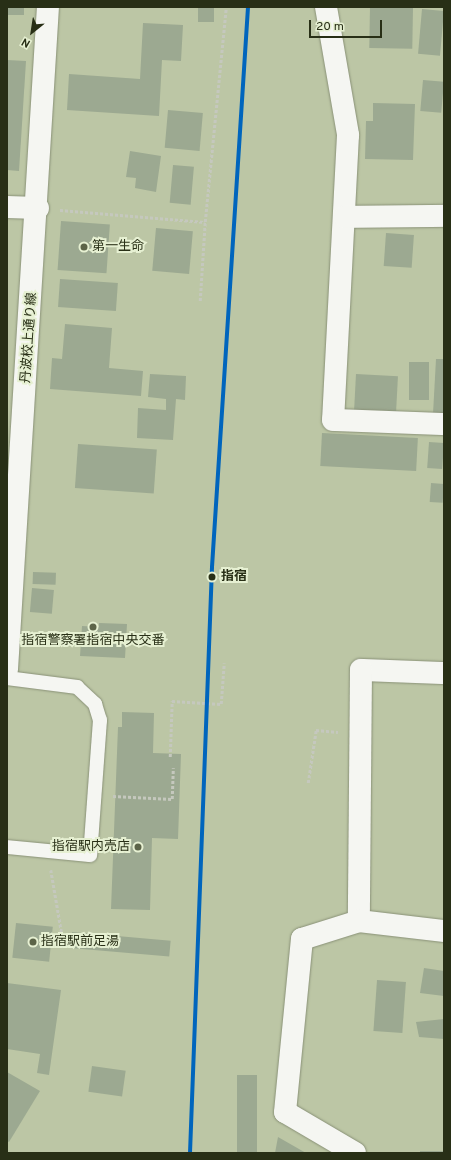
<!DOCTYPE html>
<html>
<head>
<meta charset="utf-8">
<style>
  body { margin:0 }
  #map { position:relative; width:451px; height:1160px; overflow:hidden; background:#bcc6a5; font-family:Overpass,"Noto Sans JP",sans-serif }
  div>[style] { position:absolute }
  .building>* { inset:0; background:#9ca991; transform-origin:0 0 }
  .path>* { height:2.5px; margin-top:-1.25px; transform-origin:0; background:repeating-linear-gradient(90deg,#c5c8be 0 3px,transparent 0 5px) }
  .roads { filter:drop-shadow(0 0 1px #899177) drop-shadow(0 0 1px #899177) }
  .lane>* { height:14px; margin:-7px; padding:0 7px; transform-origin:7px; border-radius:7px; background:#f5f6f2 }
  .street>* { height:22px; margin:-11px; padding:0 11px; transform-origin:11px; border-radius:11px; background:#f5f6f2 }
  .secondary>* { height:22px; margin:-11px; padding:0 11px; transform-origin:11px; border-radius:11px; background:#f5f6f2 }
  .rail-1>* { height:4px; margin:-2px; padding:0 2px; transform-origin:2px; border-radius:2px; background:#0065bd }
  .dots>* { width:11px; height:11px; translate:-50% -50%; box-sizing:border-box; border:2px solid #e6f0d2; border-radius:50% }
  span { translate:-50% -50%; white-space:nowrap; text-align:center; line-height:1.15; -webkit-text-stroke:4px #e6f0d2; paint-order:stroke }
  .poi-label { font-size:13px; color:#282f16 }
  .left { translate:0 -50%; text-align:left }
  .right { translate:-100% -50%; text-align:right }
  .street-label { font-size:13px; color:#282f16 }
  .stop-label { font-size:13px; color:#282f16; font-weight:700 }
  .frame { position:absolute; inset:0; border:8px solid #282f16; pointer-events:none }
  .north { position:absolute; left:12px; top:12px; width:40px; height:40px; -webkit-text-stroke:3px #e6f0d2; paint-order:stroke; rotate:210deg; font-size:11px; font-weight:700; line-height:16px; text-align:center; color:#282f16 }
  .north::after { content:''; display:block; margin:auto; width:14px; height:18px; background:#282f16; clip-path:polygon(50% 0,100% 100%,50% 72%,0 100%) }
  .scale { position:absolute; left:309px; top:20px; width:73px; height:18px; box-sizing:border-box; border:2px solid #282f16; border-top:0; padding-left:5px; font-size:12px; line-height:14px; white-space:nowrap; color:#282f16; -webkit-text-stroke:3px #e6f0d2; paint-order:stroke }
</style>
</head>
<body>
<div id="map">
  <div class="building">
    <i style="left:7px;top:7px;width:17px;height:8px"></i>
    <i style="left:198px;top:7px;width:16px;height:15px"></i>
    <i style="left:370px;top:7px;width:43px;height:41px;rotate:1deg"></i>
    <i style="left:422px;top:9px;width:22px;height:45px;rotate:5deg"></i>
    <i style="clip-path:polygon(143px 23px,183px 25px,181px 61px,162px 60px,159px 116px,67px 110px,69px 74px,140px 79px)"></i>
    <i style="clip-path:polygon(7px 60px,26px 61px,19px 171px,7px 170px)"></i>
    <i style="left:423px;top:80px;width:21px;height:31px;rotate:5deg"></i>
    <i style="clip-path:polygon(373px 103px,415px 104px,413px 160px,365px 159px,366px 121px,373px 121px)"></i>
    <i style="left:168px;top:110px;width:35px;height:38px;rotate:5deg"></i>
    <i style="clip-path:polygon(130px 151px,161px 156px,156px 192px,135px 188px,136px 178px,126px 177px)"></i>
    <i style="left:173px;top:165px;width:21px;height:38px;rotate:5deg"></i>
    <i style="left:61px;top:221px;width:49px;height:49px;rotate:4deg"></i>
    <i style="left:156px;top:228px;width:37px;height:43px;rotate:5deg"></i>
    <i style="left:386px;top:233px;width:28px;height:33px;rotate:4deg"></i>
    <i style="left:60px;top:279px;width:58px;height:28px;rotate:4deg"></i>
    <i style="clip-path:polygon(65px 324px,112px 328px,109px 368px,143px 371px,141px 396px,50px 389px,52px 358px,62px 359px)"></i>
    <i style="clip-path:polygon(436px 359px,444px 359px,444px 415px,433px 414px)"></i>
    <i style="left:409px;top:362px;width:20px;height:38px"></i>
    <i style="clip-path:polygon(150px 374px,186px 376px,185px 400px,176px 399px,173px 440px,137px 438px,138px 408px,166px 410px,166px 399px,148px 397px)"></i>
    <i style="left:356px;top:374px;width:42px;height:36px;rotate:3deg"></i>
    <i style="left:322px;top:433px;width:96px;height:33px;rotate:3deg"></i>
    <i style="left:429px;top:442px;width:15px;height:26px;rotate:4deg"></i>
    <i style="left:78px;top:444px;width:79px;height:44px;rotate:4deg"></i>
    <i style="left:431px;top:483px;width:13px;height:19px;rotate:4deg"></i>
    <i style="left:33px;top:572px;width:23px;height:12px;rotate:2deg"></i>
    <i style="left:32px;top:588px;width:22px;height:24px;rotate:5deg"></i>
    <i style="clip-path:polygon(99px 623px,127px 624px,125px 658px,80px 656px,82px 626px,99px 627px)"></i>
    <i style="clip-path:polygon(122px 712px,154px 713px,153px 753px,181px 754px,178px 839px,152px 838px,150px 910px,111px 909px,118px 727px,122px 727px)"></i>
    <i style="left:16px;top:923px;width:37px;height:35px;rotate:6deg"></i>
    <i style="left:72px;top:932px;width:99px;height:16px;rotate:5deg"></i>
    <i style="clip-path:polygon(424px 968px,444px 971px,444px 996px,420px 993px)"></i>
    <i style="left:377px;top:980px;width:29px;height:51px;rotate:4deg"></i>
    <i style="clip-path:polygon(7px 983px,61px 990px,49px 1075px,37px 1073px,40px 1054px,7px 1049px)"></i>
    <i style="clip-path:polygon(444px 1019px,444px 1039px,419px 1037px,416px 1022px)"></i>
    <i style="left:92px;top:1066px;width:34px;height:26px;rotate:8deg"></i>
    <i style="clip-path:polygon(7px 1072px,40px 1091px,9px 1142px,7px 1141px)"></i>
    <i style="left:237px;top:1075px;width:20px;height:78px"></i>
    <i style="clip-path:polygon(278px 1137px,306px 1153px,275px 1153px)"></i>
    <i style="left:420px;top:1151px;width:24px;height:2px"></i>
  </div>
  <div class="path">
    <i style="left:60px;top:210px;width:145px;rotate:4.7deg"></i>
    <i style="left:205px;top:222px;width:216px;rotate:-84.4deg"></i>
    <i style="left:200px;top:301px;width:79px;rotate:-86.4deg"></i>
    <i style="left:170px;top:757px;width:56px;rotate:-88deg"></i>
    <i style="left:172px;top:701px;width:49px;rotate:3.5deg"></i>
    <i style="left:221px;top:704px;width:41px;rotate:-85.8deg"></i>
    <i style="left:308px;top:783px;width:54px;rotate:-81.4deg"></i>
    <i style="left:316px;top:730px;width:22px;rotate:5deg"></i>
    <i style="left:113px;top:796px;width:59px;rotate:2.9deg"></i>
    <i style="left:172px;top:799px;width:31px;rotate:-88deg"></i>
    <i style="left:51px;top:870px;width:71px;rotate:80.3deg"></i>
  </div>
  <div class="roads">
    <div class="lane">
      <i style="left:7px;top:678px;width:71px;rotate:7.3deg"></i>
      <i style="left:77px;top:687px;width:25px;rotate:43deg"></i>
      <i style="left:95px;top:704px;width:17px;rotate:73deg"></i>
      <i style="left:100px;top:720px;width:135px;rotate:94.2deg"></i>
      <i style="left:90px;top:855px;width:83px;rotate:-174.5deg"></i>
    </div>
    <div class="street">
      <i style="left:326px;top:7px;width:130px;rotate:80.2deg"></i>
      <i style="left:348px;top:135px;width:285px;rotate:93deg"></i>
      <i style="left:333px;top:420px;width:111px;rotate:2.1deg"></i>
      <i style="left:7px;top:207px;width:31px;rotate:2deg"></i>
      <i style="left:345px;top:217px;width:99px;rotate:-0.6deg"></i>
      <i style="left:444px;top:673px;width:83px;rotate:-177.9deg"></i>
      <i style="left:361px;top:670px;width:251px;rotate:90.5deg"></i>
      <i style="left:359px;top:921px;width:86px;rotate:6.7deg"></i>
      <i style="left:355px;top:1153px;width:81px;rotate:-149.6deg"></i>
      <i style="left:285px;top:1112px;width:174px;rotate:-84.4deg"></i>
      <i style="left:302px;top:939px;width:60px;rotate:-17.5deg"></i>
    </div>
    <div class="secondary">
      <i style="left:7px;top:669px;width:663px;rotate:-86.46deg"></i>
    </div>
  </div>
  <div class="rail-1">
    <i style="left:190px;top:1153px;width:586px;rotate:-87.85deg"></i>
    <i style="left:212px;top:567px;width:561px;rotate:-86.32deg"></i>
  </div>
  <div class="dots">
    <i style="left:84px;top:247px;background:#5c6448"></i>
    <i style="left:212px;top:577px;background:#282f16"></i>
    <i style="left:93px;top:627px;background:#5c6448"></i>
    <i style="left:138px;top:847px;background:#5c6448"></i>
    <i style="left:33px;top:942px;background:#5c6448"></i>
  </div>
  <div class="poi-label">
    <span class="left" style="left:92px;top:247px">第一生命</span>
    <span style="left:93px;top:641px">指宿警察署指宿中央交番</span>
    <span class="right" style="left:130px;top:847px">指宿駅内売店</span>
    <span class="left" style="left:41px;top:942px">指宿駅前足湯</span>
  </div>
  <div class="street-label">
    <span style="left:30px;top:338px;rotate:-86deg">丹波校上通り線</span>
  </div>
  <div class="stop-label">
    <span class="left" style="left:221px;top:577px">指宿</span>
  </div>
  <div class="frame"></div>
  <div class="north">N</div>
  <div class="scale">20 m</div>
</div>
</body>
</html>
